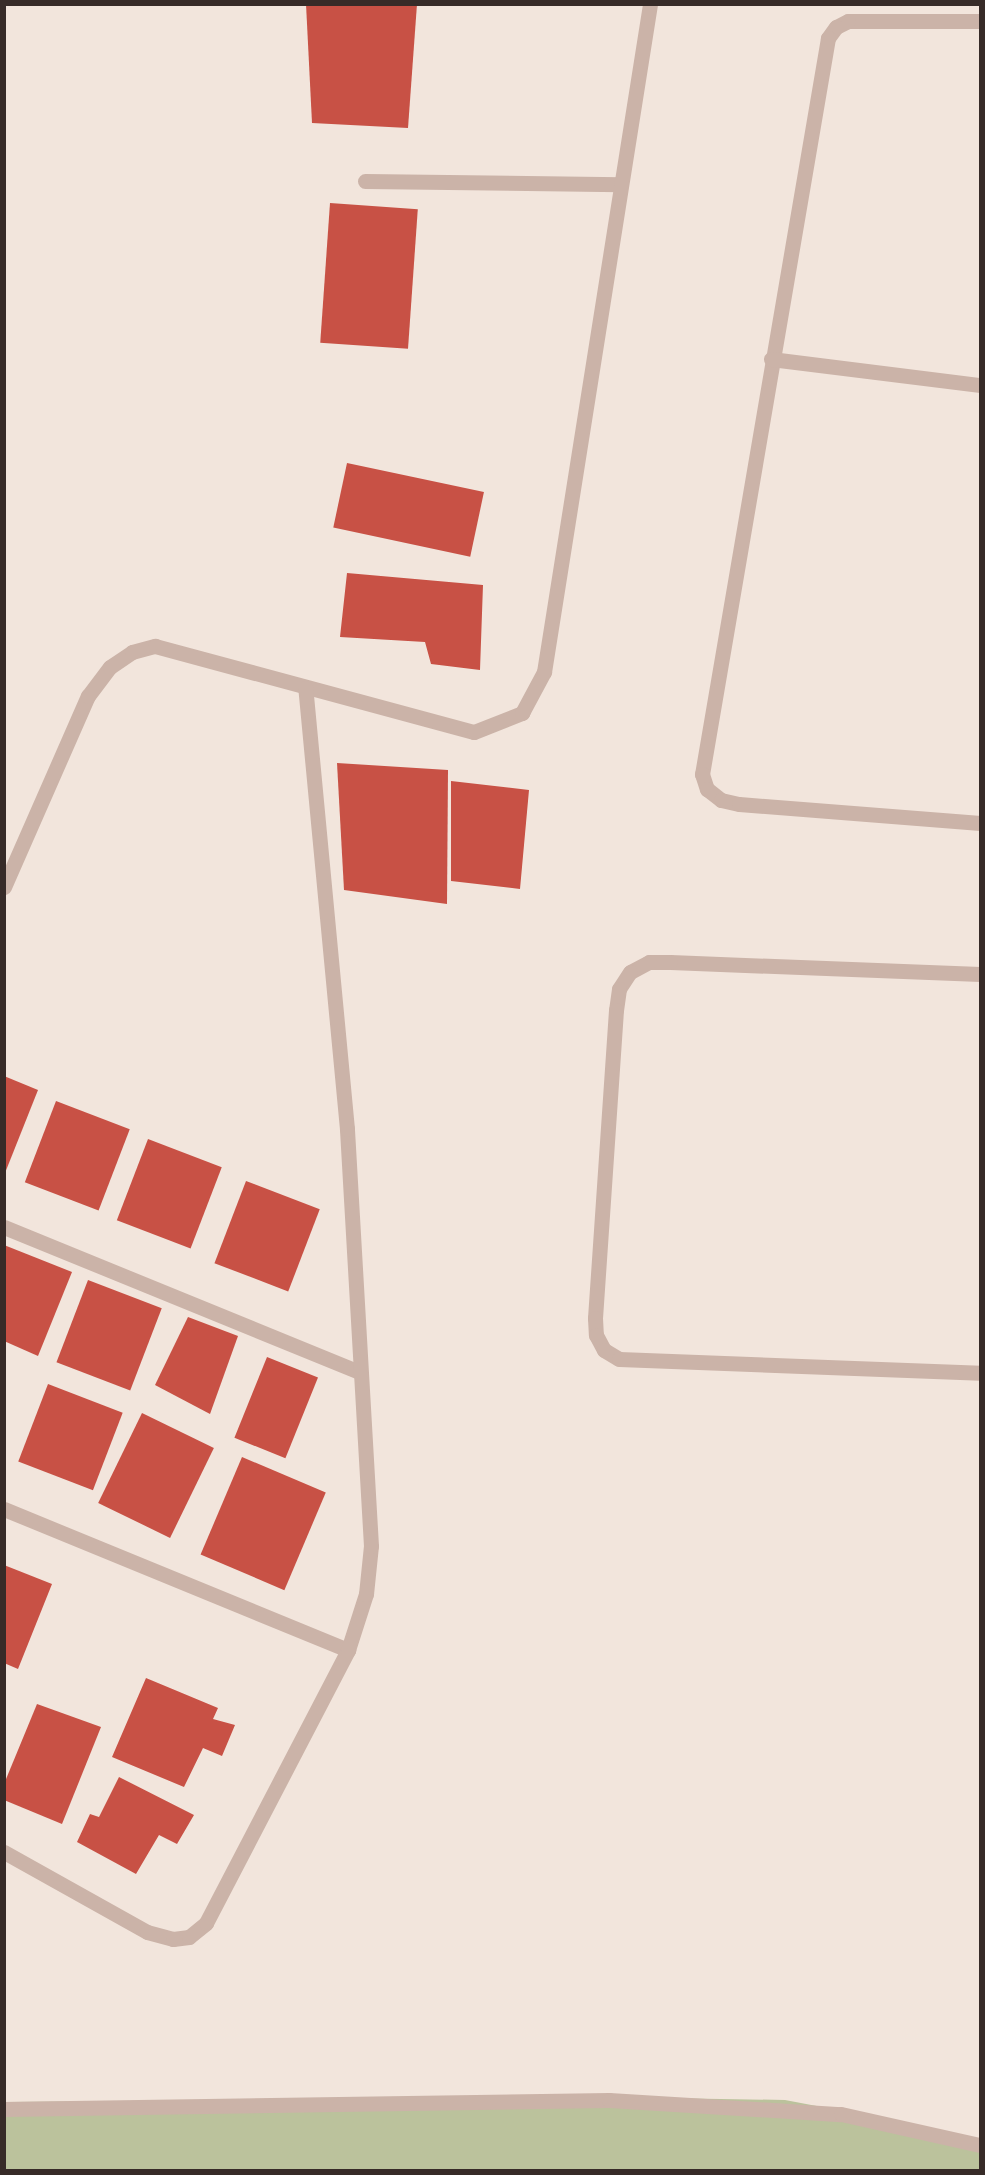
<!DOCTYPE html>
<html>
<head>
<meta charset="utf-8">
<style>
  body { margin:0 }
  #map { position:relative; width:985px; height:2175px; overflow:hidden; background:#f2e5dc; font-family:Poppins,sans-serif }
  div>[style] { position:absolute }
  .green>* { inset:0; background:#bbc29c }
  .building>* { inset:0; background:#c85145; transform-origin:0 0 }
  .service>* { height:15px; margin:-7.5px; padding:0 7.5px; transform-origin:7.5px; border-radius:7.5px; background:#cbb3a8 }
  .minor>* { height:15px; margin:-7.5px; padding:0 7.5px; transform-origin:7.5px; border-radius:7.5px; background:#cbb3a8 }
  span { translate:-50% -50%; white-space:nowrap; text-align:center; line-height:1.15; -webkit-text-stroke:4.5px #faefe9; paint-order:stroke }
  .frame { position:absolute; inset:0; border:6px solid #372b28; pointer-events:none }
</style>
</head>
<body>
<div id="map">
  <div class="green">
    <i style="clip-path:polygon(604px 2097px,785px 2100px,901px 2122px,980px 2141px,980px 2170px,5px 2170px,5px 2102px)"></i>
  </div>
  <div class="building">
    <i style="clip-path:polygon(306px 4px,417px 4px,408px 128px,312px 123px)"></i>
    <i style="left:330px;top:203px;width:88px;height:140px;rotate:4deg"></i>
    <i style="left:347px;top:463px;width:140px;height:66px;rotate:12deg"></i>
    <i style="clip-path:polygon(347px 573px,483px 585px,480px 670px,431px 664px,425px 642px,340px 637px)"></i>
    <i style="clip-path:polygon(337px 763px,448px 770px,447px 904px,344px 890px)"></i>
    <i style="clip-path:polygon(451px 781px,529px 790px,520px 889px,451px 881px)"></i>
    <i style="clip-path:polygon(4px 1076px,38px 1090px,5px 1173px,4px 1173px)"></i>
    <i style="left:56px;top:1101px;width:79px;height:87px;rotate:21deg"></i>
    <i style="left:148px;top:1139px;width:79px;height:87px;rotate:21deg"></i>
    <i style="left:246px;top:1181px;width:79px;height:88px;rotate:21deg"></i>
    <i style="clip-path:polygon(4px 1245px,72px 1272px,38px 1356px,4px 1341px)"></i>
    <i style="left:88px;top:1280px;width:79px;height:88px;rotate:21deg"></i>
    <i style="clip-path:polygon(188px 1317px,238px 1336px,210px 1414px,155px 1385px)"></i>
    <i style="left:267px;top:1357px;width:55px;height:87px;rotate:22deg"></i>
    <i style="left:48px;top:1384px;width:80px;height:83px;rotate:21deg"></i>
    <i style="left:142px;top:1413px;width:80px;height:100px;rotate:26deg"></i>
    <i style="left:242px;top:1457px;width:91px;height:106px;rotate:23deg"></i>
    <i style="clip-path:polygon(4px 1565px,52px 1584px,18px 1669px,4px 1663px)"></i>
    <i style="clip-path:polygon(146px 1678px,218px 1708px,213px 1719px,235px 1725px,222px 1756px,203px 1748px,184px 1787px,112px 1757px)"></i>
    <i style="clip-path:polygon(37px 1704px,101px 1727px,62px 1824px,4px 1800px,4px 1784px)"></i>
    <i style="clip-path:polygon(119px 1777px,194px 1815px,177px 1844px,159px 1835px,136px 1874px,77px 1842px,90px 1814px,99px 1817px)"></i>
  </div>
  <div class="service">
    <i style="left:980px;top:21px;width:132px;rotate:180deg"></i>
    <i style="left:848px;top:21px;width:13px;rotate:153deg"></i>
    <i style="left:836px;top:27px;width:14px;rotate:126deg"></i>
    <i style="left:828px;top:38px;width:747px;rotate:99.71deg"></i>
    <i style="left:702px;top:774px;width:16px;rotate:72deg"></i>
    <i style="left:707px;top:789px;width:18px;rotate:38deg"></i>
    <i style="left:721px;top:800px;width:18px;rotate:13deg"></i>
    <i style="left:739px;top:804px;width:242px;rotate:4.5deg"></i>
    <i style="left:771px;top:359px;width:211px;rotate:7.1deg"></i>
    <i style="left:980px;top:974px;width:310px;rotate:-177.8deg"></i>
    <i style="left:670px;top:962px;width:21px;rotate:180deg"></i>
    <i style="left:649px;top:962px;width:21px;rotate:152deg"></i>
    <i style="left:630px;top:972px;width:20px;rotate:123deg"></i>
    <i style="left:619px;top:989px;width:21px;rotate:98deg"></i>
    <i style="left:616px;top:1010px;width:309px;rotate:93.9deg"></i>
    <i style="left:595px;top:1318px;width:17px;rotate:87deg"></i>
    <i style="left:596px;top:1335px;width:17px;rotate:62deg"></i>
    <i style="left:604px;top:1350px;width:17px;rotate:31deg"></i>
    <i style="left:619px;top:1359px;width:361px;rotate:2.2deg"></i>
    <i style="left:4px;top:2109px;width:605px;rotate:-0.85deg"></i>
    <i style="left:609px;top:2100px;width:232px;rotate:3.5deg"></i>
    <i style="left:841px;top:2114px;width:142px;rotate:12.6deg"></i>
  </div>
  <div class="minor">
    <i style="left:365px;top:181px;width:256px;rotate:0.7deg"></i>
    <i style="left:4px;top:887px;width:209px;rotate:-66.3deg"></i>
    <i style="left:88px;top:696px;width:36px;rotate:-53deg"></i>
    <i style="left:110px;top:667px;width:27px;rotate:-34deg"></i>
    <i style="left:132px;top:652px;width:24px;rotate:-15deg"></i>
    <i style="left:155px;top:646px;width:330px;rotate:15.1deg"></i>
    <i style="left:474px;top:732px;width:52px;rotate:-21.6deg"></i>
    <i style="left:522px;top:713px;width:47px;rotate:-61.8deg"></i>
    <i style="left:544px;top:672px;width:676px;rotate:-80.98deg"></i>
    <i style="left:4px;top:1227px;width:384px;rotate:22.2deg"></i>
    <i style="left:4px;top:1509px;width:372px;rotate:22.3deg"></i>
    <i style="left:4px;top:1852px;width:164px;rotate:29.2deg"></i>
    <i style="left:147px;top:1932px;width:27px;rotate:15deg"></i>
    <i style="left:173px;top:1939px;width:16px;rotate:-7deg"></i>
    <i style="left:189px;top:1937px;width:22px;rotate:-39deg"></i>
    <i style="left:206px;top:1923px;width:308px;rotate:-62.5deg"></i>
    <i style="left:348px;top:1650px;width:59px;rotate:-72.2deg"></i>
    <i style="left:366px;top:1594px;width:48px;rotate:-84.1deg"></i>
    <i style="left:371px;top:1546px;width:418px;rotate:-93.3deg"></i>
    <i style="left:347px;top:1129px;width:443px;rotate:-95.4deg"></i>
  </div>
  <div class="frame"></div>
</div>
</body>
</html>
